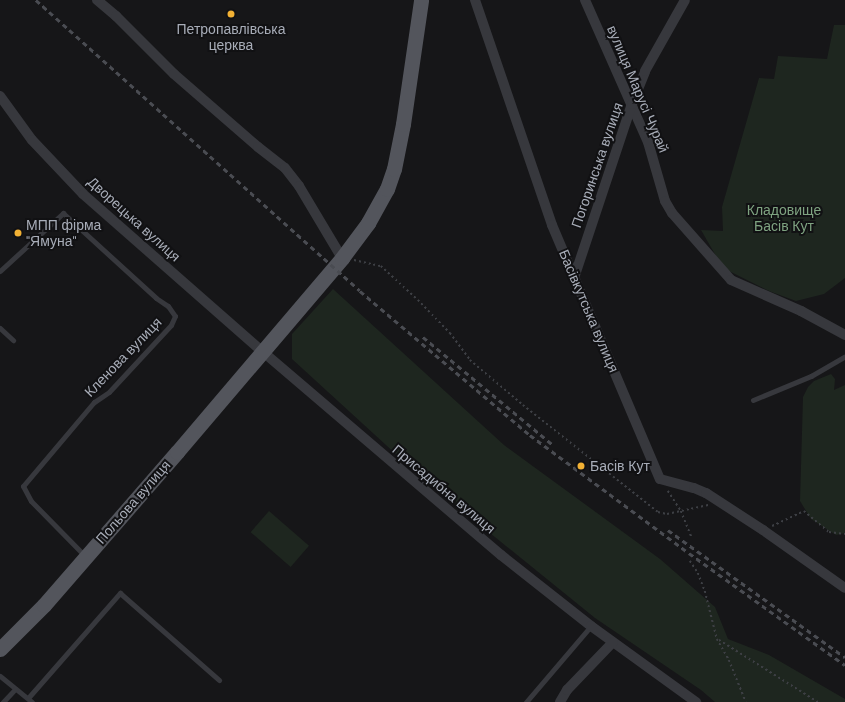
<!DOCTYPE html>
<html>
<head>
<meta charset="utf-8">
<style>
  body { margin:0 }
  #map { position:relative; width:845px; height:702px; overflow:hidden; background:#161618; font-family:"DM Sans",sans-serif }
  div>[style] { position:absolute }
  .green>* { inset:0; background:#1e261f; transform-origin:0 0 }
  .path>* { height:1.5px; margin-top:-0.75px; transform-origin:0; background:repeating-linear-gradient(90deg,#3d3f44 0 2px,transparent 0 5px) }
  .lane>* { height:5px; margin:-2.5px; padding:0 2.5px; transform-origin:2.5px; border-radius:2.5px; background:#37383d }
  .street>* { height:10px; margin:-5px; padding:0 5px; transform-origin:5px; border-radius:5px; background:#37383d }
  .primary>* { height:15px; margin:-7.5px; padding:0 7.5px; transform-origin:7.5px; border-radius:7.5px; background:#53555c }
  .rail>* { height:2.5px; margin-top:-1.25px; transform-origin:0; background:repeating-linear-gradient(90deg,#4a4c52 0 5px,transparent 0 9px) }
  .dots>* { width:11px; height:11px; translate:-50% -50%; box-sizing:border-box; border:2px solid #111113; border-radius:50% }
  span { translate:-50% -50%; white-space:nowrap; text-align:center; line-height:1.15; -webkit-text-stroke:4px #111113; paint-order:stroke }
  .poi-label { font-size:14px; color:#a8adb8 }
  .left { translate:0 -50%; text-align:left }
  .street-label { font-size:14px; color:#a8adb8 }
  .park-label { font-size:14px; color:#7fa381 }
</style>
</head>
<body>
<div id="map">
  <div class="green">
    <i style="clip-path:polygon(834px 25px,845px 25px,845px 278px,824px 294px,796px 301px,769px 291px,723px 268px,701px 230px,723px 231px,722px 207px,759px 78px,774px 79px,778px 56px,827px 59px)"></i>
    <i style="clip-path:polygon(333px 289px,504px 445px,660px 559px,715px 607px,728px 639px,769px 655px,845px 699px,845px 702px,715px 702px,701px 690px,595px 618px,422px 478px,292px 359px,292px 334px)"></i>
    <i style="clip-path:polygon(831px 374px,835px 379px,834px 390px,845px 385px,845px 533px,836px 535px,811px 519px,800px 501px,803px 397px,808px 387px,814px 381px)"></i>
    <i style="left:269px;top:511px;width:53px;height:28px;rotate:41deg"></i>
  </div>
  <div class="path">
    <i style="left:354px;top:260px;width:28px;rotate:13deg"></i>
    <i style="left:381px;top:266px;width:50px;rotate:42.6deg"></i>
    <i style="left:418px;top:300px;width:46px;rotate:45.9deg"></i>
    <i style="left:450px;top:333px;width:34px;rotate:53deg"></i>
    <i style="left:470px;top:360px;width:70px;rotate:40.3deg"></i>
    <i style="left:523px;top:405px;width:172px;rotate:38.4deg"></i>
    <i style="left:658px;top:512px;width:9px;rotate:13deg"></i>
    <i style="left:667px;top:514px;width:42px;rotate:-12.4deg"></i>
    <i style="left:668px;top:491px;width:24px;rotate:57deg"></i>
    <i style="left:681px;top:511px;width:29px;rotate:68deg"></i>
    <i style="left:772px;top:526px;width:35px;rotate:-25deg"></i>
    <i style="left:804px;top:511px;width:33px;rotate:40deg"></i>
    <i style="left:829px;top:532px;width:16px;rotate:7deg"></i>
    <i style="left:690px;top:561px;width:14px;rotate:56deg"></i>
    <i style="left:698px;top:573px;width:19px;rotate:69deg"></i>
    <i style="left:705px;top:591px;width:49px;rotate:76deg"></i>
    <i style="left:717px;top:639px;width:24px;rotate:60deg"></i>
    <i style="left:729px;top:660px;width:45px;rotate:68deg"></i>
    <i style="left:719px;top:640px;width:117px;rotate:32.1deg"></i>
  </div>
  <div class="lane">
    <i style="left:0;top:271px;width:86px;rotate:-42.6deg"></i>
    <i style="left:63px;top:213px;width:126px;rotate:42.4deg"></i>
    <i style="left:156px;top:298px;width:14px;rotate:34deg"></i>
    <i style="left:168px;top:306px;width:12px;rotate:55deg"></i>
    <i style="left:175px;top:316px;width:10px;rotate:114deg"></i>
    <i style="left:171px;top:325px;width:91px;rotate:132.8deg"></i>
    <i style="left:109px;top:392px;width:18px;rotate:146deg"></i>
    <i style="left:94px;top:402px;width:110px;rotate:130.2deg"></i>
    <i style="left:23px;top:486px;width:17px;rotate:62deg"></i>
    <i style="left:31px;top:501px;width:76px;rotate:45.5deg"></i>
    <i style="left:0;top:328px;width:18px;rotate:43deg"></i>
    <i style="left:753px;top:400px;width:63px;rotate:-22.5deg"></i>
    <i style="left:811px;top:376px;width:39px;rotate:-30deg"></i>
    <i style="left:0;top:676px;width:41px;rotate:39.1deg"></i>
    <i style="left:28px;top:698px;width:140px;rotate:-48.8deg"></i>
    <i style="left:120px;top:593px;width:132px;rotate:41.3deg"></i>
    <i style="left:3px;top:702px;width:18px;rotate:-47deg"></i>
    <i style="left:526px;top:702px;width:100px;rotate:-49.5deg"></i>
  </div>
  <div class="street">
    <i style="left:97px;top:0;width:25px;rotate:40deg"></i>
    <i style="left:116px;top:16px;width:82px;rotate:45deg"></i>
    <i style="left:174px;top:74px;width:111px;rotate:41deg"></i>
    <i style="left:258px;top:147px;width:34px;rotate:38deg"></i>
    <i style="left:285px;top:168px;width:23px;rotate:52deg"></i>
    <i style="left:299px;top:186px;width:84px;rotate:59.2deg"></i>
    <i style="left:475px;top:0;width:238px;rotate:71.1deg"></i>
    <i style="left:552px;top:225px;width:276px;rotate:67deg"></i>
    <i style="left:660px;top:479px;width:35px;rotate:15deg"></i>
    <i style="left:694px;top:488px;width:13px;rotate:23deg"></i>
    <i style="left:706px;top:493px;width:68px;rotate:33deg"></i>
    <i style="left:763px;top:530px;width:100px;rotate:35.3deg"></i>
    <i style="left:585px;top:0;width:155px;rotate:66.1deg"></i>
    <i style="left:648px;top:142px;width:61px;rotate:73.9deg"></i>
    <i style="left:665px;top:201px;width:14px;rotate:60deg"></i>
    <i style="left:672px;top:213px;width:89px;rotate:48.6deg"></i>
    <i style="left:731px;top:280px;width:77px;rotate:23.9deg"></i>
    <i style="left:801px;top:311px;width:50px;rotate:28.6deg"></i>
    <i style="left:0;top:96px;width:54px;rotate:54deg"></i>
    <i style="left:32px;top:140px;width:74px;rotate:46.6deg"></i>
    <i style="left:83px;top:194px;width:238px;rotate:41.3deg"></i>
    <i style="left:262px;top:351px;width:314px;rotate:40.5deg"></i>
    <i style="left:501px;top:555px;width:115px;rotate:38.3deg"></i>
    <i style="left:591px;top:626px;width:130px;rotate:35.9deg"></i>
    <i style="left:574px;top:278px;width:183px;rotate:-71.6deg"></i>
    <i style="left:632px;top:104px;width:35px;rotate:-68deg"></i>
    <i style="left:645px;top:71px;width:81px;rotate:-60.6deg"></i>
    <i style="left:560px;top:702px;width:14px;rotate:-60deg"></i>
    <i style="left:567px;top:690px;width:66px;rotate:-46.2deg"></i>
  </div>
  <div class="primary">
    <i style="left:0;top:649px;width:62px;rotate:-45deg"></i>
    <i style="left:44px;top:605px;width:203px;rotate:-49deg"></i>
    <i style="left:177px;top:452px;width:255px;rotate:-49.6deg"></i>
    <i style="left:342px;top:258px;width:44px;rotate:-53.4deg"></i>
    <i style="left:368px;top:223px;width:39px;rotate:-61deg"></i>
    <i style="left:387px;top:189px;width:21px;rotate:-71deg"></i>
    <i style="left:394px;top:169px;width:46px;rotate:-78.7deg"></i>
    <i style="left:403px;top:124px;width:125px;rotate:-81.7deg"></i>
  </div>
  <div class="rail">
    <i style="left:36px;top:0;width:435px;rotate:41.9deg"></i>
    <i style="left:360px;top:291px;width:223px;rotate:40.3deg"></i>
    <i style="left:530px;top:435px;width:198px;rotate:36.6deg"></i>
    <i style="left:689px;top:553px;width:192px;rotate:35.7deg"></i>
    <i style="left:423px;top:337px;width:168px;rotate:39.7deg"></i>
    <i style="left:668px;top:530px;width:218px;rotate:35.7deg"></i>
  </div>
  <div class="dots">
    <i style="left:231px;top:14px;background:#f2b134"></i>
    <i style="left:18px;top:233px;background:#f2b134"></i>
    <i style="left:581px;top:466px;background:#f2b134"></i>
  </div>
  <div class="poi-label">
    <span style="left:231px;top:37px">Петропавлівська<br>церква</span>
    <span class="left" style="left:26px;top:233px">МПП фірма<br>"Ямуна"</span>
    <span class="left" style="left:590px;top:466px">Басів Кут</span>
  </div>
  <div class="street-label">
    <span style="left:638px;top:89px;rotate:67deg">вулиця Марусі Чурай</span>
    <span style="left:597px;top:165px;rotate:-71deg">Погоринська вулиця</span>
    <span style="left:134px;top:219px;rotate:42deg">Дворецька вулиця</span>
    <span style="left:589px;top:311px;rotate:67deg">Басівкутська вулиця</span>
    <span style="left:123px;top:357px;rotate:-46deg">Кленова вулиця</span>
    <span style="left:444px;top:489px;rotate:40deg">Присадибна вулиця</span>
    <span style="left:133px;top:502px;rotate:-49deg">Польова вулиця</span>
  </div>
  <div class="park-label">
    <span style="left:784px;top:218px">Кладовище<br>Басів Кут</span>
  </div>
</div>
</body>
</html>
